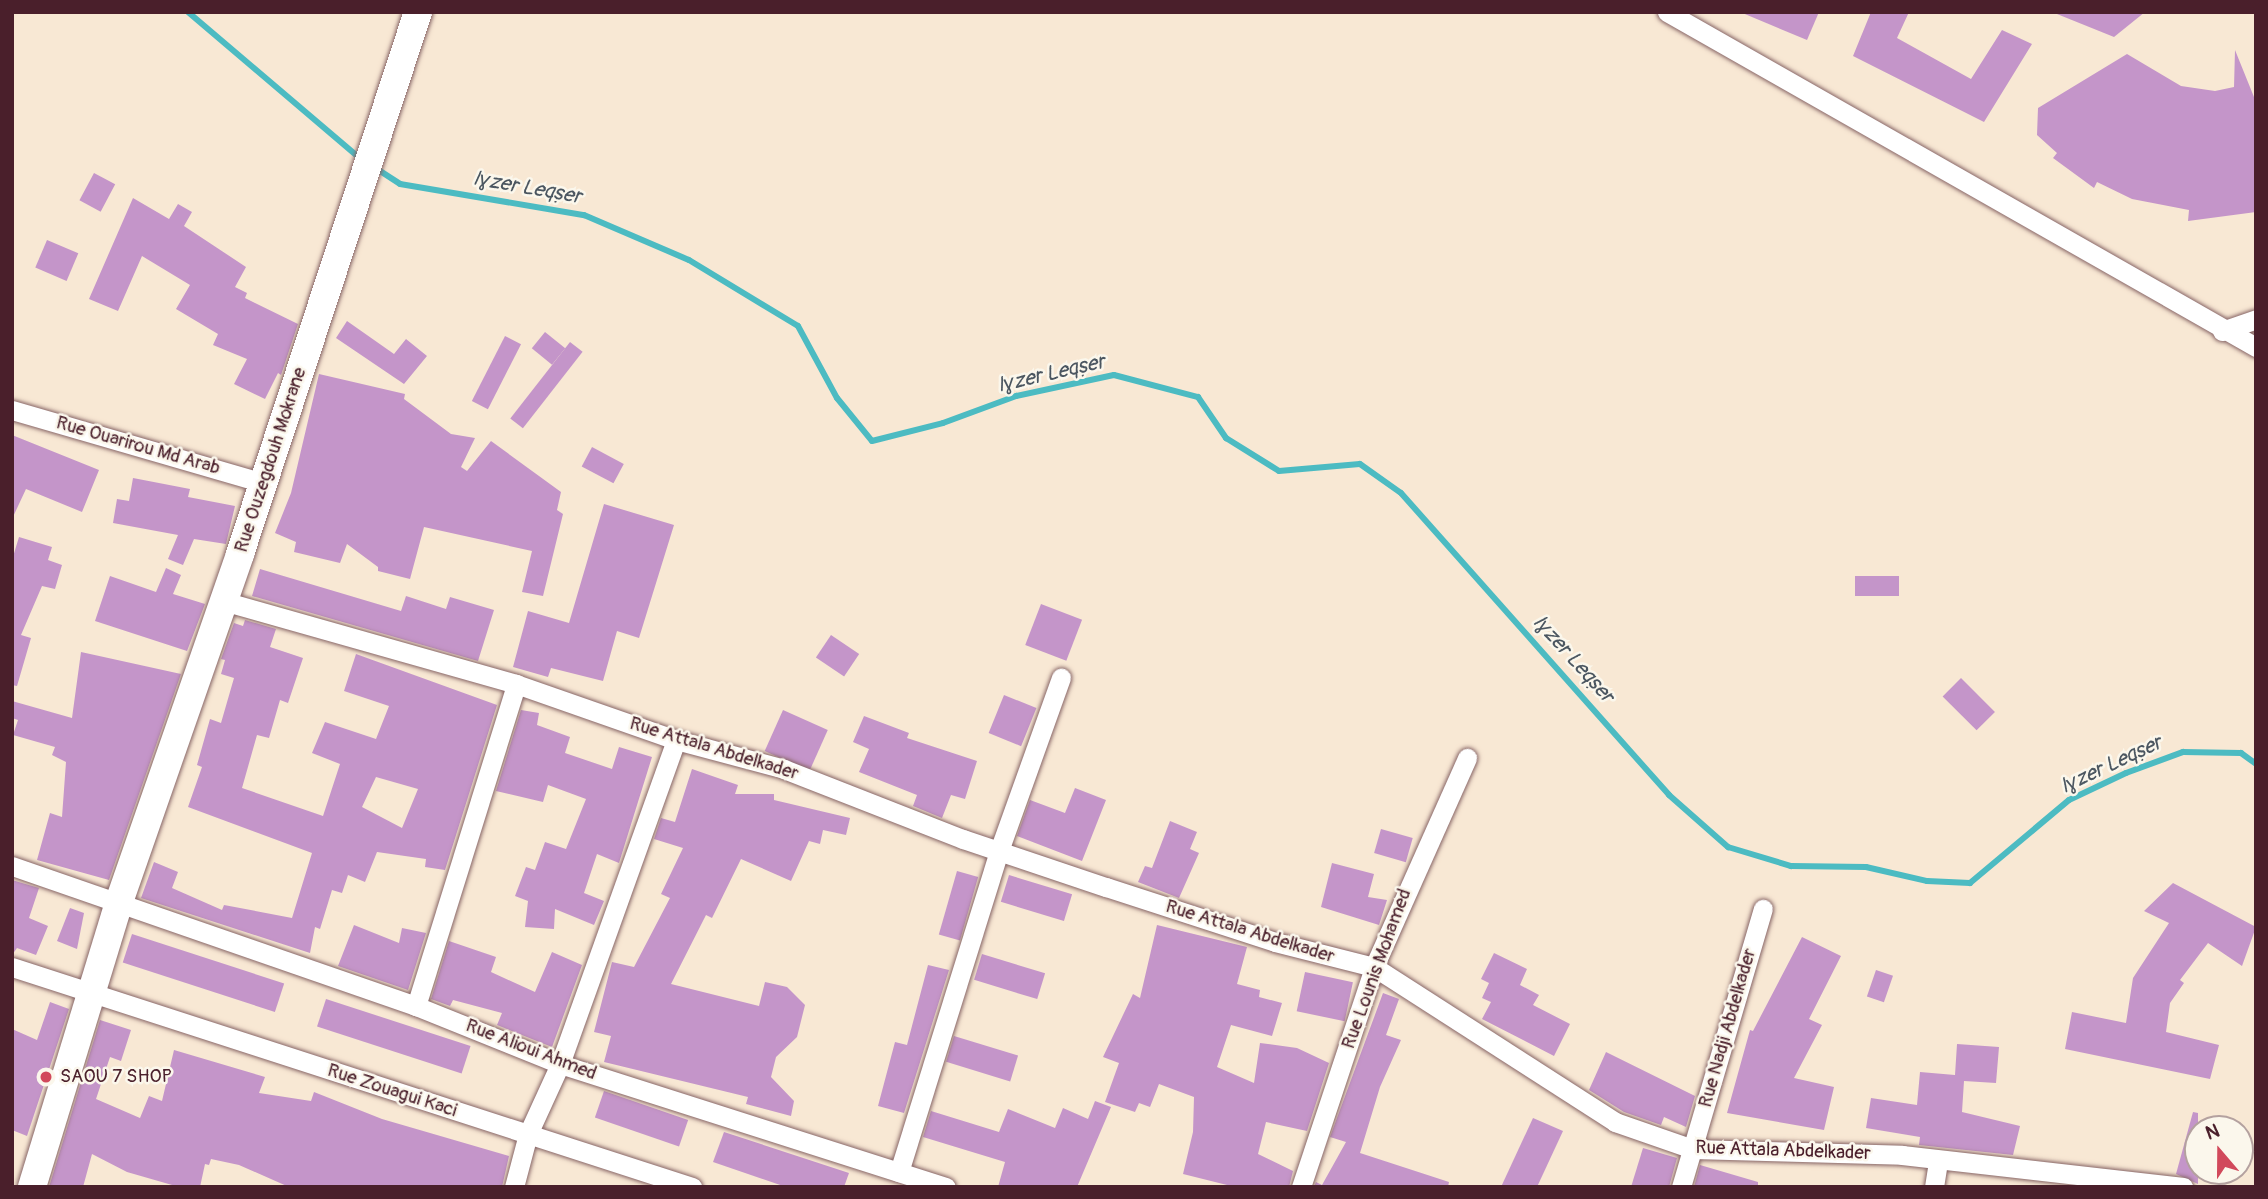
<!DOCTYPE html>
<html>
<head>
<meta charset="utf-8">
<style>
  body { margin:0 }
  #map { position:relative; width:2268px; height:1199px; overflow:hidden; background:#f8e8d4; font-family:Pangolin,sans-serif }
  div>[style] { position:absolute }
  .stream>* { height:6px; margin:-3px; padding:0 3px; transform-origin:3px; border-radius:3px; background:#4cbbc2 }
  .building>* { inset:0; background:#c495c9; transform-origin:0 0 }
  .roads { filter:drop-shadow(0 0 2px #876566) drop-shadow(0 0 2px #876566) }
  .street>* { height:19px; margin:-9.5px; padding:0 9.5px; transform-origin:9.5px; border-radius:9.5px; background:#fff }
  .secondary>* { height:28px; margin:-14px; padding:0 14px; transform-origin:14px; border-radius:14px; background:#fff }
  .dots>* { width:19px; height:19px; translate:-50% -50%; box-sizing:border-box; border:4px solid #fbf7ec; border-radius:50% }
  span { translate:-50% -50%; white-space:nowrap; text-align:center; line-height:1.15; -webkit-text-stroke:5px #fbf7ec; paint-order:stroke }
  .street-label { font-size:19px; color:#4a1f2b }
  .poi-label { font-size:19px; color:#4a1f2b }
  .left { translate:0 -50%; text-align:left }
  .water-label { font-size:21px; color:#4b5660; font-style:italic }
  .frame { position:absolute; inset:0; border:14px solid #4a1f2b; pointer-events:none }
  .north { position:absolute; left:2184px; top:1115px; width:70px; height:70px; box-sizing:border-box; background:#fbf7ec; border:2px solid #b4a19f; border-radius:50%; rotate:340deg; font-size:19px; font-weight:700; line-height:28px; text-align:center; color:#4a1f2b }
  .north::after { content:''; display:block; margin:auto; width:24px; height:32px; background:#d1495b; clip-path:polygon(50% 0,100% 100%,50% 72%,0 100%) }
</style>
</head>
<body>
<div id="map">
  <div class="stream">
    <i style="left:188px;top:12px;width:228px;rotate:40.4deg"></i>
    <i style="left:374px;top:167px;width:31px;rotate:33deg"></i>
    <i style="left:400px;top:184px;width:187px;rotate:9.6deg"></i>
    <i style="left:584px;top:215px;width:114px;rotate:23.2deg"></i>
    <i style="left:689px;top:260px;width:127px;rotate:31.2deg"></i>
    <i style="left:798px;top:326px;width:82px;rotate:61.6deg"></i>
    <i style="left:837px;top:398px;width:55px;rotate:50.9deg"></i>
    <i style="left:872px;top:441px;width:73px;rotate:-14.2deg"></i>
    <i style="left:943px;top:423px;width:78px;rotate:-20.3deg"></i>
    <i style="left:1016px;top:396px;width:100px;rotate:-12.1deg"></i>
    <i style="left:1114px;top:375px;width:87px;rotate:14.7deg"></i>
    <i style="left:1198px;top:397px;width:50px;rotate:55.7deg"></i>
    <i style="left:1226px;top:438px;width:62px;rotate:31.9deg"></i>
    <i style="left:1279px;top:471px;width:81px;rotate:-4.9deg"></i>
    <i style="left:1360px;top:464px;width:50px;rotate:35.3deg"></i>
    <i style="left:1401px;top:493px;width:404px;rotate:48.4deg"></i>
    <i style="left:1669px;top:795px;width:79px;rotate:41.4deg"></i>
    <i style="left:1728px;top:847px;width:66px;rotate:16.8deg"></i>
    <i style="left:1791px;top:866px;width:75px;rotate:0.8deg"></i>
    <i style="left:1866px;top:867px;width:63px;rotate:12.9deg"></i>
    <i style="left:1927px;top:881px;width:43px;rotate:2.7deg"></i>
    <i style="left:1970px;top:883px;width:129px;rotate:-40deg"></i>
    <i style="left:2069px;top:800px;width:63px;rotate:-25.3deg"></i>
    <i style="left:2126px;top:773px;width:61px;rotate:-20.2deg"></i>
    <i style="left:2183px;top:752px;width:58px;rotate:1deg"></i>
    <i style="left:2241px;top:753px;width:19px;rotate:36deg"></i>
  </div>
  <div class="building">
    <i style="clip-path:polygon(1740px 12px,1819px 12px,1807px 40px)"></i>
    <i style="clip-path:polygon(1871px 12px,1909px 12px,1897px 38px,1971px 79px,2002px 30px,2032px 44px,1984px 122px,1853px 56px)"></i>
    <i style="clip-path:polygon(2052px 12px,2145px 12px,2114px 37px)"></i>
    <i style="clip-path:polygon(2235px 50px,2256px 102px,2256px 212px,2188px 221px,2189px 210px,2132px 199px,2097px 182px,2094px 188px,2053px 158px,2057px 153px,2037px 135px,2038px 108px,2127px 54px,2181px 86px,2215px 91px,2234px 87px)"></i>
    <i style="left:94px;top:173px;width:24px;height:31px;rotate:28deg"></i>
    <i style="clip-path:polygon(133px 198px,169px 219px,178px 204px,192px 212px,184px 226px,246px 267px,235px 287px,247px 293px,245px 298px,298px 324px,281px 375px,278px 373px,265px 399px,234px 384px,247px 359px,213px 345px,218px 334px,176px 309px,190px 285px,142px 256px,118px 311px,89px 299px)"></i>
    <i style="left:47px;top:240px;width:34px;height:30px;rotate:23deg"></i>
    <i style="clip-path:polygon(347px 321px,394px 354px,406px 339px,427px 356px,404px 384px,336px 338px)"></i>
    <i style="left:545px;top:332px;width:26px;height:21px;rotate:39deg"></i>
    <i style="left:505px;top:336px;width:18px;height:73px;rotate:27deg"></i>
    <i style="left:570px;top:342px;width:16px;height:97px;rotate:38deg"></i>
    <i style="clip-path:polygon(319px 374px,405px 394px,404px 399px,451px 434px,475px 438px,461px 467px,467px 471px,491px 441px,561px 492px,557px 510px,563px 514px,543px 596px,522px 592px,532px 551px,424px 527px,410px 579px,378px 571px,378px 567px,347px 544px,340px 563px,294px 552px,296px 542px,275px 533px,291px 493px)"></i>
    <i style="clip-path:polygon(12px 435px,99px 470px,82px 512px,26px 489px,12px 519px)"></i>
    <i style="left:592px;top:447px;width:36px;height:22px;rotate:28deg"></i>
    <i style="clip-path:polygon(133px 478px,190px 489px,188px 497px,235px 506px,226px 544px,194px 539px,183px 565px,168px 559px,178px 535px,113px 523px,117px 499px,129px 501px)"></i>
    <i style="clip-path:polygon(604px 504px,674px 525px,639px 638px,617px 631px,603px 681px,551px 668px,548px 677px,513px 667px,528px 611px,569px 623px)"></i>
    <i style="clip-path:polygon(19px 537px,52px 547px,48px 560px,62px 565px,55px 589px,42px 586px,21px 635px,31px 638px,17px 686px,12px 685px,12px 560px)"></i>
    <i style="clip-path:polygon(166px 568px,181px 575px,173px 594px,205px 604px,187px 651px,95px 621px,110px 576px,156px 592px)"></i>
    <i style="clip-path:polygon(260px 569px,401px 611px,406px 596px,446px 609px,450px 597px,494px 610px,478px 661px,252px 596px)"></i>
    <i style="left:1855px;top:576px;width:44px;height:20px"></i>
    <i style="left:1041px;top:604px;width:44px;height:44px;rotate:21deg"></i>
    <i style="clip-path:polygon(evenodd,245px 620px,276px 629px,270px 647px,303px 658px,288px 703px,280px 700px,269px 738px,257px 735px,242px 788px,323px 816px,340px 764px,312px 753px,325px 722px,376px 739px,389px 706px,344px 691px,356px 654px,497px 705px,445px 870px,425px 867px,426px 859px,377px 852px,365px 882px,348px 875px,342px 893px,332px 890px,320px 929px,315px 927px,310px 953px,141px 898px,154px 862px,178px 872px,172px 888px,222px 910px,224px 905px,292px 918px,312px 853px,188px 807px,202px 767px,197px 765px,210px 719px,221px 723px,234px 678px,221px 674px,225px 660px,221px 659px,234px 623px,243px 626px,245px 620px,376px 777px,418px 789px,402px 828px,362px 807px,376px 777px)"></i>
    <i style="left:831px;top:635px;width:34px;height:27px;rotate:34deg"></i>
    <i style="clip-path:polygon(81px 652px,181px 674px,109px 880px,37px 860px,50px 813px,62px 817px,66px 762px,52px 755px,55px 747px,13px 735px,18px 720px,12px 718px,12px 701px,72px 718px)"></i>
    <i style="left:1961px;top:678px;width:48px;height:26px;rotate:45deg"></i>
    <i style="left:1004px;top:695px;width:35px;height:41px;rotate:22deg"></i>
    <i style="clip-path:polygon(521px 710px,539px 713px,537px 725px,570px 737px,565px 753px,612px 769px,619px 747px,652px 757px,619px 863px,597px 854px,584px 893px,604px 901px,594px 925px,555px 909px,554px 929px,525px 927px,528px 901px,515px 896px,526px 867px,535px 870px,545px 842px,566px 849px,586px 799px,548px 785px,543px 802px,496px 791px)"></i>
    <i style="left:783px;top:710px;width:49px;height:45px;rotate:24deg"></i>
    <i style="clip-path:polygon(864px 716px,909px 733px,907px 738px,977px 761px,965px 799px,951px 795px,942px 818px,913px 806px,917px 795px,859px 772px,869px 749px,853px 742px)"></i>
    <i style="clip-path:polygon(692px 769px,738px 785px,735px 794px,774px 794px,774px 800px,850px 818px,846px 835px,823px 830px,820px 844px,809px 841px,791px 881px,741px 859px,712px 918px,706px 915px,671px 984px,759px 1006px,765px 982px,787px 987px,805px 1005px,797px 1037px,776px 1057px,771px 1077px,794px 1101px,791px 1116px,746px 1104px,748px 1097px,604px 1062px,611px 1036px,594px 1032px,612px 962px,634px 967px,670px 898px,661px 894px,683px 848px,654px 839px,661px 818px,675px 822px)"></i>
    <i style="clip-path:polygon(1075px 788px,1106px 800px,1082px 861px,1017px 836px,1030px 800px,1065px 813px)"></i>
    <i style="clip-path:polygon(1170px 821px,1197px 832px,1190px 849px,1199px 853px,1179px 898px,1138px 882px,1145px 866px,1152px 868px)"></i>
    <i style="left:1381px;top:829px;width:33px;height:25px;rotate:16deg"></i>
    <i style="clip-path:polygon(1332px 863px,1374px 874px,1368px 897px,1387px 900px,1379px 925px,1321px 907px)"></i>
    <i style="left:957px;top:871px;width:22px;height:66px;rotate:16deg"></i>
    <i style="left:1009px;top:875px;width:66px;height:28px;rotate:17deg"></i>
    <i style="clip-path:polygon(12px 880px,39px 888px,29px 918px,48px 926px,36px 955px,17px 948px,12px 955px)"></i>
    <i style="clip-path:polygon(2173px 883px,2256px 927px,2242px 966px,2208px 943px,2180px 980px,2184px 983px,2170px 1003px,2166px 1032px,2219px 1045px,2210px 1079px,2065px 1049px,2072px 1012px,2126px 1023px,2133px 978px,2169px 923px,2144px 911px)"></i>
    <i style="clip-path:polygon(70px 908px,84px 913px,77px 949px,57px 941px)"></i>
    <i style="clip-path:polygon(354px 925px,399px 943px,402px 928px,426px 933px,408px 990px,338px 966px)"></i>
    <i style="clip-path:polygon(1157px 925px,1247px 947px,1237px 984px,1260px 990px,1259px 997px,1282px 1003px,1272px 1036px,1231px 1025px,1217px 1067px,1254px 1083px,1260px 1043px,1297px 1048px,1329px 1063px,1307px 1131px,1266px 1122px,1258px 1154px,1293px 1171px,1289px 1187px,1235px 1187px,1183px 1174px,1193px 1132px,1194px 1097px,1159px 1084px,1150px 1107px,1139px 1103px,1135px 1112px,1105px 1102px,1119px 1063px,1103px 1057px,1133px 994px,1140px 998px)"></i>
    <i style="left:132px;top:934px;width:160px;height:30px;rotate:18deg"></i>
    <i style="clip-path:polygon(1802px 937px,1841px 956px,1809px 1019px,1822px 1025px,1794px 1078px,1834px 1087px,1824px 1130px,1727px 1113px,1750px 1030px,1753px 1031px)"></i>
    <i style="clip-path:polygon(449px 941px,496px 957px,491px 972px,535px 992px,552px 952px,582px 965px,552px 1047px,497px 1025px,502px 1013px,453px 1000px,450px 1006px,431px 999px)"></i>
    <i style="clip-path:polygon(1494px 953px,1527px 969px,1520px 985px,1539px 995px,1533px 1005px,1570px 1024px,1554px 1056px,1482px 1019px,1491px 1002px,1482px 998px,1489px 983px,1481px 979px)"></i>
    <i style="left:982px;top:954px;width:66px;height:27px;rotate:17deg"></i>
    <i style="clip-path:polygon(928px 965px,949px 970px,904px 1113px,878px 1106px,895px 1042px,907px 1045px)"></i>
    <i style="left:1876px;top:970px;width:18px;height:28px;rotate:19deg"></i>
    <i style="left:1305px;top:972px;width:49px;height:40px;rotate:12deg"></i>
    <i style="clip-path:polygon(1383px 993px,1399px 999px,1386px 1035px,1401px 1040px,1380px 1087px,1360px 1153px,1449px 1182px,1448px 1187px,1314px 1187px,1316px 1182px,1322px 1185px,1346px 1142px,1330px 1137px)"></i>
    <i style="left:326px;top:999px;width:152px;height:29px;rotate:18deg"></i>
    <i style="clip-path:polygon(50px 1002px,69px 1009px,27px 1136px,12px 1130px,12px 1029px,37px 1040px)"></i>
    <i style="clip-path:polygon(100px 1020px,131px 1030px,121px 1061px,110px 1057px,96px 1099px,140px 1118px,149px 1096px,162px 1101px,174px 1050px,265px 1077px,259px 1093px,311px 1101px,314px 1092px,382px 1119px,509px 1156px,502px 1187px,289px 1187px,239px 1165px,211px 1159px,209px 1165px,205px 1164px,200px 1187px,179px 1187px,127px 1172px,92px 1154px,83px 1187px,49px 1187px)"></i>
    <i style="left:954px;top:1036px;width:67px;height:27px;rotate:17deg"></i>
    <i style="clip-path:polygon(1957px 1044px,1999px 1047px,1996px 1083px,1964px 1081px,1962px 1112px,2020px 1126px,2013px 1155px,1919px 1145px,1920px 1137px,1866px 1128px,1871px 1098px,1917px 1105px,1920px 1072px,1955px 1075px)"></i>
    <i style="clip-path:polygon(1606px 1052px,1695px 1096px,1686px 1127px,1664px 1117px,1661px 1125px,1624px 1112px,1589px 1090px)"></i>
    <i style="left:604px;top:1091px;width:89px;height:28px;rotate:19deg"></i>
    <i style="clip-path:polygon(1095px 1101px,1111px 1107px,1077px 1187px,998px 1187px,1005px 1162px,923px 1137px,931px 1111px,999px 1132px,1008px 1109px,1055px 1128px,1063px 1108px,1088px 1119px)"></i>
    <i style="clip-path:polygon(2193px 1112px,2198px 1113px,2198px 1184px,2176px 1174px)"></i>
    <i style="clip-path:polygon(1533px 1118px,1563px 1131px,1537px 1187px,1501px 1187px)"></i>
    <i style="clip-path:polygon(724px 1132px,849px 1173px,844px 1187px,786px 1187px,713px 1162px)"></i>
    <i style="clip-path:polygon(1643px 1148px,1677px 1158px,1669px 1187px,1631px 1187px)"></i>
    <i style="clip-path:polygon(1700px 1165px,1758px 1182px,1758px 1187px,1694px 1187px)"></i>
  </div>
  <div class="roads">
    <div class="street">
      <i style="left:1667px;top:12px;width:678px;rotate:29.63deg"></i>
      <i style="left:2222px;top:331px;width:36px;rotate:-19deg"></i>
      <i style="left:12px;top:410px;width:262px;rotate:16.2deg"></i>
      <i style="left:223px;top:601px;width:305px;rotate:15.8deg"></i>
      <i style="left:516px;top:684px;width:170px;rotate:19.3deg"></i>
      <i style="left:676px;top:740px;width:112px;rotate:15deg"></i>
      <i style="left:784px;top:769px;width:192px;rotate:21.4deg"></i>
      <i style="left:963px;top:839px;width:151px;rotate:18.6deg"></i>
      <i style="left:1106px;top:887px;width:178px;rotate:18deg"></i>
      <i style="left:1275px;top:942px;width:102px;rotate:14.2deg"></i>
      <i style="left:1374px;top:967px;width:287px;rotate:32.7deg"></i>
      <i style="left:1615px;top:1122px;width:83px;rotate:19.1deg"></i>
      <i style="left:1693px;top:1149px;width:209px;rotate:1.6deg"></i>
      <i style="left:1902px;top:1155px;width:283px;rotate:6.5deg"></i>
      <i style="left:12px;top:866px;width:428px;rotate:19.1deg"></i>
      <i style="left:416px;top:1006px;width:155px;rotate:21.9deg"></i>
      <i style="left:560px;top:1064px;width:405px;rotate:17.7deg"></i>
      <i style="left:12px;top:967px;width:715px;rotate:17.93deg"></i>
      <i style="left:416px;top:1006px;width:337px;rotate:-72.7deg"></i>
      <i style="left:899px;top:1172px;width:339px;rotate:-72.7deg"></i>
      <i style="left:1000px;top:848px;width:181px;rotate:-70.3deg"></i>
      <i style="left:514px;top:1187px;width:55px;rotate:-75.2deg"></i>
      <i style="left:528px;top:1134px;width:77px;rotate:-65.4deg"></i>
      <i style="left:560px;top:1064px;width:344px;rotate:-70.3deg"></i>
      <i style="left:1301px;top:1187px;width:232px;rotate:-71.6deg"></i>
      <i style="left:1374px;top:967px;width:229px;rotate:-66deg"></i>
      <i style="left:1681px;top:1187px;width:290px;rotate:-73.6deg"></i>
      <i style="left:1934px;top:1187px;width:25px;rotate:-81deg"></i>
    </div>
    <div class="secondary">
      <i style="left:32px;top:1187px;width:295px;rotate:-73deg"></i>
      <i style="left:118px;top:905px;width:372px;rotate:-70.8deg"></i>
      <i style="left:240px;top:554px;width:570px;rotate:-71.82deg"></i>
    </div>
  </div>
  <div class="dots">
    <i style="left:46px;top:1077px;background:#d1495b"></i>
  </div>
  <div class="street-label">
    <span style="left:138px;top:446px;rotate:16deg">Rue Ouarirou Md Arab</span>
    <span style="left:271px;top:460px;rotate:-72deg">Rue Ouzegdouh Mokrane</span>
    <span style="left:714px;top:749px;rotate:17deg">Rue Attala Abdelkader</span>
    <span style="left:1250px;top:932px;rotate:17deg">Rue Attala Abdelkader</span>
    <span style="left:1377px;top:969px;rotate:-70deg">Rue Lounis Mohamed</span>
    <span style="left:1728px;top:1028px;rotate:-74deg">Rue Nadji Abdelkader</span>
    <span style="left:531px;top:1050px;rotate:21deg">Rue Alioui Ahmed</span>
    <span style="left:392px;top:1091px;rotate:18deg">Rue Zouagui Kaci</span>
    <span style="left:1783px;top:1151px;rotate:2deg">Rue Attala Abdelkader</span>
  </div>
  <div class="poi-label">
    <span class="left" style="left:60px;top:1077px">SAOU 7 SHOP</span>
  </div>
  <div class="water-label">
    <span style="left:527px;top:188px;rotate:10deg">Iɣzer Leqṣer</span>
    <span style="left:1051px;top:374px;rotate:-13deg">Iɣzer Leqṣer</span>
    <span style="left:1573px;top:659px;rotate:48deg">Iɣzer Leqṣer</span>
    <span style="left:2111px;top:765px;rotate:-25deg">Iɣzer Leqṣer</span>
  </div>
  <div class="frame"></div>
  <div class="north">N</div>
</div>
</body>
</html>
